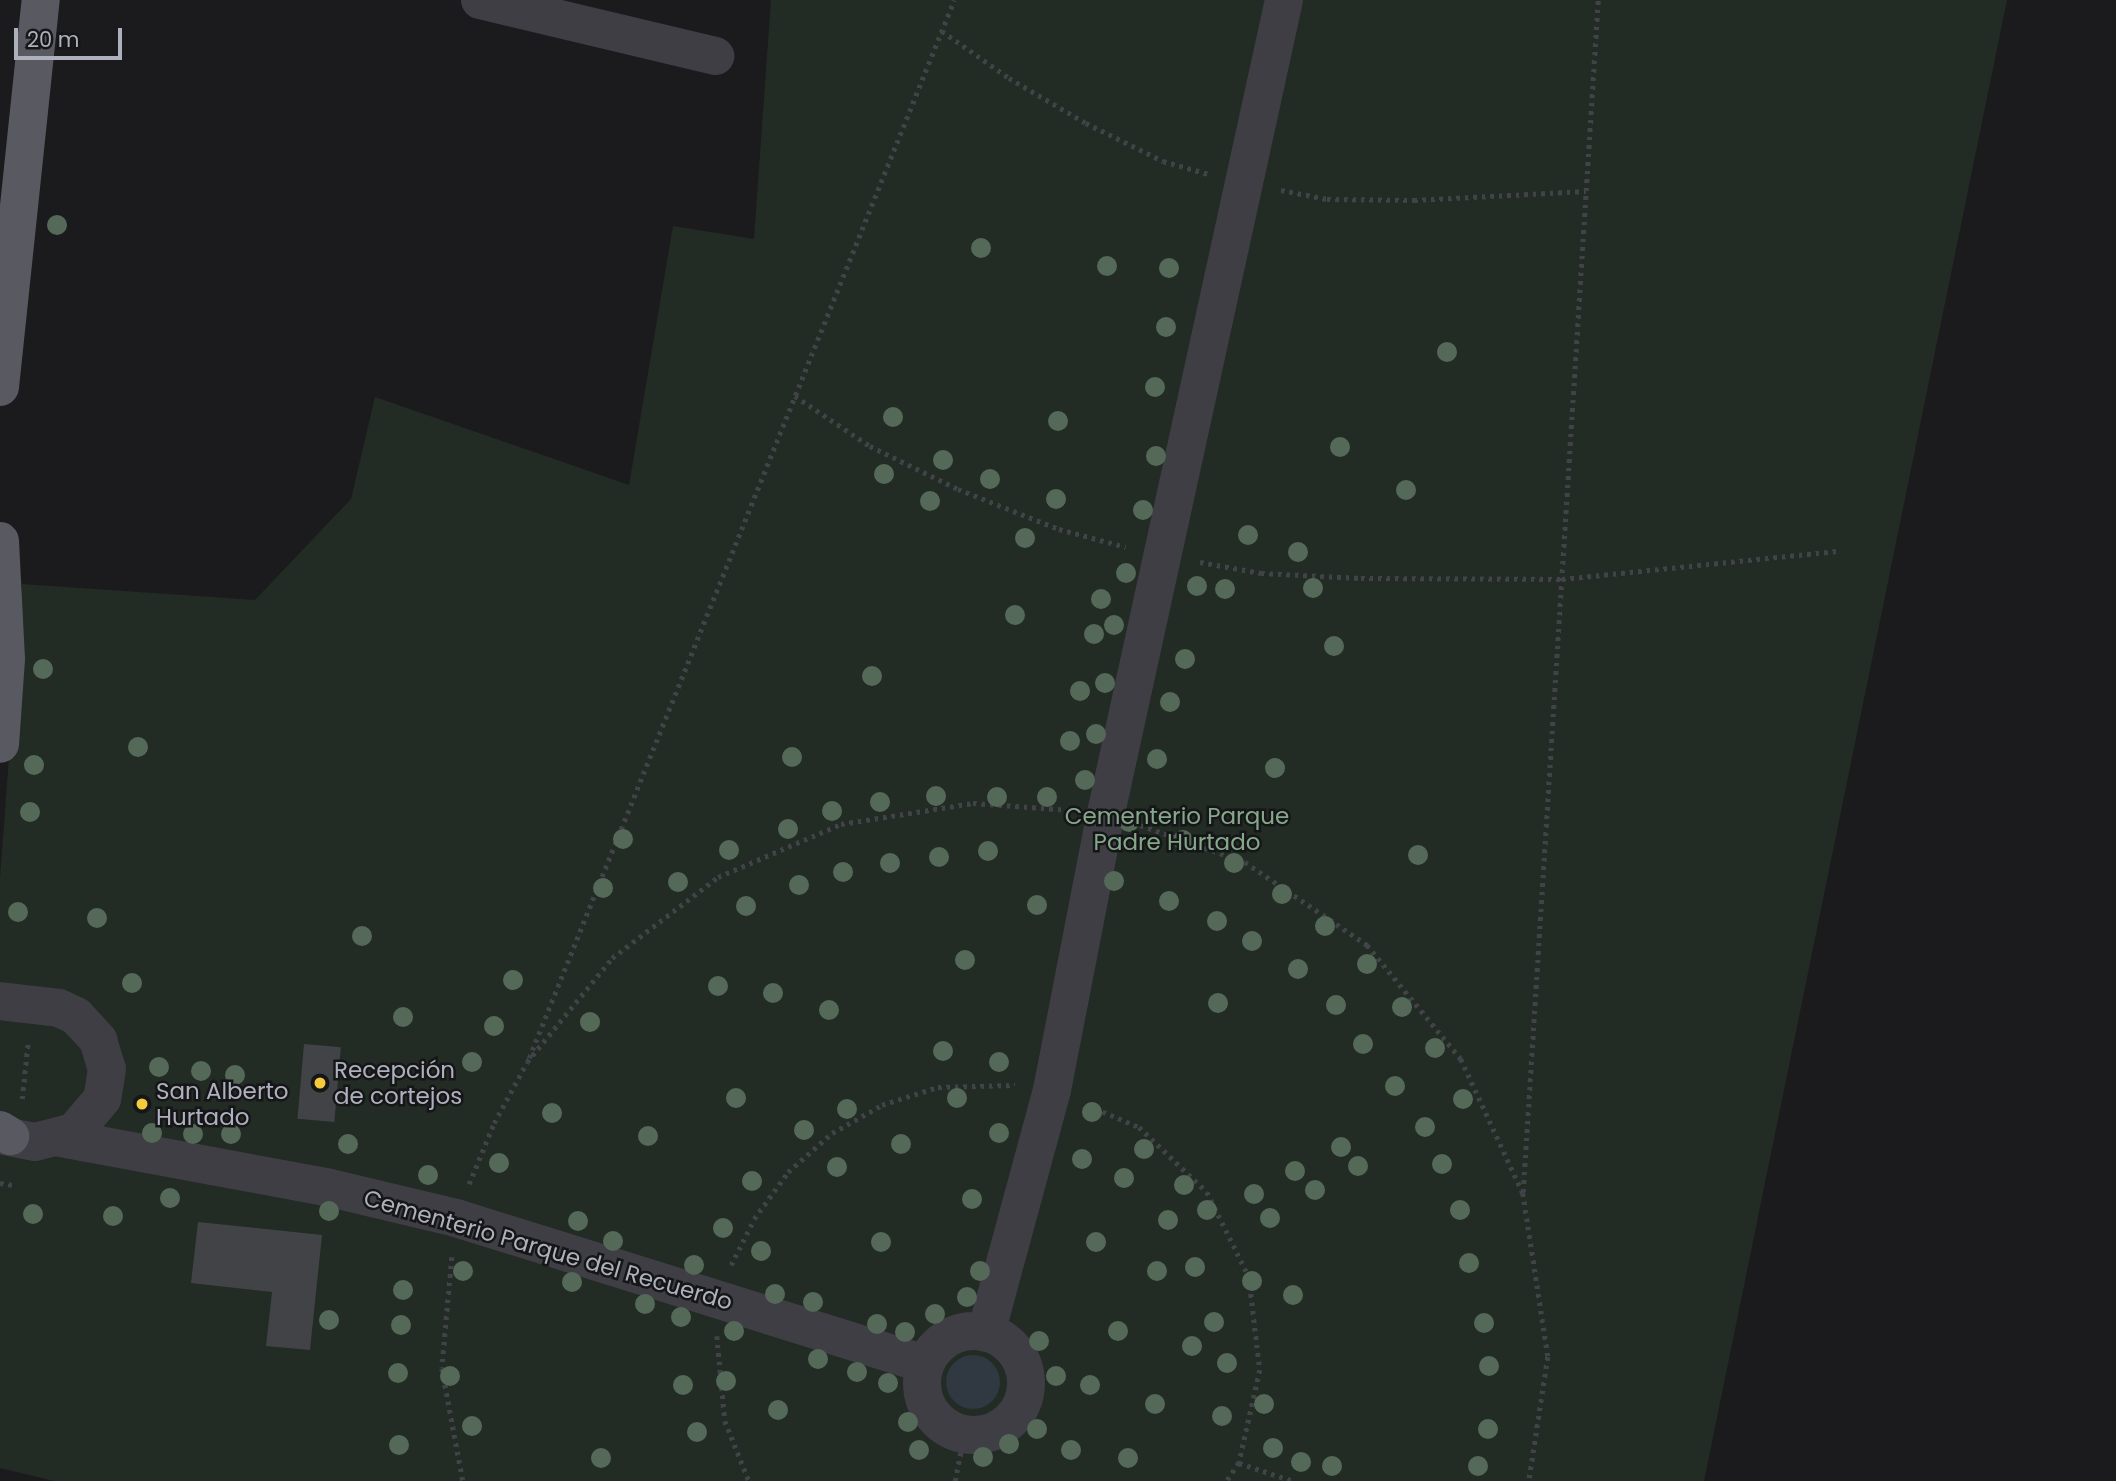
<!DOCTYPE html>
<html>
<head>
<meta charset="utf-8">
<style>
  body { margin:0 }
  #map { position:relative; width:2116px; height:1481px; overflow:hidden; background:#1b1b1d; font-family:Poppins,sans-serif }
  div>[style] { position:absolute }
  .green>* { inset:0; background:#222c24 }
  .water>* { inset:0; background:#303842 }
  .round { border-radius:50% }
  .building>* { inset:0; background:#424347; transform-origin:0 0 }
  .path>* { height:4.5px; margin-top:-2.25px; transform-origin:0; background:repeating-linear-gradient(90deg,#424349 0 3.5px,transparent 0 8.5px) }
  .minor>* { height:38px; margin:-19px; padding:0 19px; transform-origin:19px; border-radius:19px; background:#3e3e44 }
  .minor>.ring { margin:-19px; padding:0; box-sizing:content-box; background:none; border:38px solid #3e3e44; border-radius:50% }
  .major>* { height:38px; margin:-19px; padding:0 19px; transform-origin:19px; border-radius:19px; background:#585961 }
  .trees>* { width:20px; height:20px; margin:-10px; border-radius:50%; background:#556959 }
  .dots>* { width:19px; height:19px; translate:-50% -50%; box-sizing:border-box; border:4px solid #161618; border-radius:50% }
  span { translate:-50% -50%; white-space:nowrap; text-align:center; line-height:1.15; -webkit-text-stroke:5px #161618; paint-order:stroke }
  .park-label { font-size:23px; color:#84a88a }
  .poi-label { font-size:23px; color:#adb0bd }
  .left { translate:0 -50%; text-align:left }
  .street-label { font-size:23px; color:#adb0bd }
  .scale { position:absolute; left:14px; top:28px; width:108px; height:32px; box-sizing:border-box; border:4px solid #adb0bd; border-top:0; padding-left:9px; font-size:21px; line-height:24px; white-space:nowrap; color:#adb0bd; -webkit-text-stroke:5px #161618; paint-order:stroke }
</style>
</head>
<body>
<div id="map">
  <div class="green">
    <i style="clip-path:polygon(771px 0,2007px 0,1704px 1481px,54px 1481px,0 1468px,0 878px,22px 584px,255px 600px,351px 499px,375px 397px,629px 485px,673px 226px,754px 239px)"></i>
  </div>
  <div class="water">
    <i class="round" style="left:946px;top:1355px;width:54px;height:54px"></i>
  </div>
  <div class="building">
    <i style="left:304px;top:1044px;width:37px;height:75px;rotate:5deg"></i>
    <i style="clip-path:polygon(198px 1222px,322px 1235px,310px 1350px,266px 1346px,272px 1292px,191px 1283px)"></i>
  </div>
  <div class="path">
    <i style="left:942px;top:31px;width:82px;rotate:35deg"></i>
    <i style="left:1009px;top:78px;width:89px;rotate:30.3deg"></i>
    <i style="left:1086px;top:123px;width:86px;rotate:26.3deg"></i>
    <i style="left:1163px;top:161px;width:47px;rotate:16.1deg"></i>
    <i style="left:1281px;top:190px;width:47px;rotate:11.1deg"></i>
    <i style="left:1327px;top:199px;width:87px;rotate:0.7deg"></i>
    <i style="left:1414px;top:200px;width:172px;rotate:-3deg"></i>
    <i style="left:795px;top:396px;width:90px;rotate:33.7deg"></i>
    <i style="left:870px;top:446px;width:98px;rotate:26deg"></i>
    <i style="left:958px;top:489px;width:109px;rotate:21.6deg"></i>
    <i style="left:1059px;top:529px;width:69px;rotate:15deg"></i>
    <i style="left:1200px;top:562px;width:62px;rotate:10.2deg"></i>
    <i style="left:1261px;top:573px;width:100px;rotate:2.9deg"></i>
    <i style="left:1361px;top:578px;width:201px;rotate:0.3deg"></i>
    <i style="left:1562px;top:579px;width:277px;rotate:-5.8deg"></i>
    <i style="left:1140px;top:825px;width:111px;rotate:19.4deg"></i>
    <i style="left:1245px;top:862px;width:148px;rotate:34.2deg"></i>
    <i style="left:1367px;top:945px;width:148px;rotate:50.5deg"></i>
    <i style="left:1461px;top:1059px;width:148px;rotate:65.2deg"></i>
    <i style="left:1523px;top:1193px;width:166px;rotate:81.3deg"></i>
    <i style="left:1548px;top:1357px;width:125px;rotate:98.7deg"></i>
    <i style="left:529px;top:1058px;width:1140px;rotate:-68.11deg"></i>
    <i style="left:22px;top:1099px;width:57px;rotate:-84deg"></i>
    <i style="left:1087px;top:1105px;width:56px;rotate:22.9deg"></i>
    <i style="left:1139px;top:1127px;width:94px;rotate:43.7deg"></i>
    <i style="left:1207px;top:1192px;width:95px;rotate:63.7deg"></i>
    <i style="left:1249px;top:1277px;width:94px;rotate:83.3deg"></i>
    <i style="left:1260px;top:1370px;width:95px;rotate:102.7deg"></i>
    <i style="left:1239px;top:1463px;width:22px;rotate:124deg"></i>
    <i style="left:0;top:1183px;width:13px;rotate:9deg"></i>
    <i style="left:469px;top:1184px;width:66px;rotate:-67.7deg"></i>
    <i style="left:494px;top:1123px;width:69px;rotate:-61.6deg"></i>
    <i style="left:527px;top:1062px;width:134px;rotate:-50.7deg"></i>
    <i style="left:612px;top:958px;width:133px;rotate:-37.4deg"></i>
    <i style="left:718px;top:877px;width:134px;rotate:-23.3deg"></i>
    <i style="left:841px;top:824px;width:134px;rotate:-9deg"></i>
    <i style="left:973px;top:803px;width:97px;rotate:4.1deg"></i>
    <i style="left:1523px;top:1192px;width:1194px;rotate:-86.4deg"></i>
    <i style="left:452px;top:1257px;width:111px;rotate:95.1deg"></i>
    <i style="left:442px;top:1368px;width:115px;rotate:79.5deg"></i>
    <i style="left:731px;top:1265px;width:51px;rotate:-63.4deg"></i>
    <i style="left:754px;top:1219px;width:58px;rotate:-54.1deg"></i>
    <i style="left:788px;top:1172px;width:59px;rotate:-41.6deg"></i>
    <i style="left:832px;top:1133px;width:57px;rotate:-29.2deg"></i>
    <i style="left:882px;top:1105px;width:59px;rotate:-17.8deg"></i>
    <i style="left:938px;top:1087px;width:77px;rotate:-1.5deg"></i>
    <i style="left:717px;top:1336px;width:85px;rotate:84.6deg"></i>
    <i style="left:725px;top:1421px;width:65px;rotate:68.2deg"></i>
    <i style="left:1239px;top:1463px;width:57px;rotate:18.4deg"></i>
    <i style="left:955px;top:1481px;width:47px;rotate:-78.9deg"></i>
  </div>
  <div class="minor">
    <i style="left:480px;top:0;width:242px;rotate:13.4deg"></i>
    <i style="left:0;top:1001px;width:59px;rotate:6.8deg"></i>
    <i style="left:59px;top:1008px;width:19px;rotate:25deg"></i>
    <i style="left:76px;top:1016px;width:33px;rotate:47deg"></i>
    <i style="left:98px;top:1040px;width:30px;rotate:73deg"></i>
    <i style="left:107px;top:1069px;width:30px;rotate:99deg"></i>
    <i style="left:102px;top:1099px;width:43px;rotate:130.3deg"></i>
    <i style="left:74px;top:1132px;width:40px;rotate:165.6deg"></i>
    <i style="left:35px;top:1142px;width:36px;rotate:-169deg"></i>
    <i style="left:61px;top:1138px;width:269px;rotate:10.5deg"></i>
    <i style="left:326px;top:1187px;width:134px;rotate:13.4deg"></i>
    <i style="left:456px;top:1218px;width:491px;rotate:17.3deg"></i>
    <i class="ring" style="left:922px;top:1331px;width:66px;height:66px"></i>
    <i style="left:986px;top:1333px;width:252px;rotate:-74.8deg"></i>
    <i style="left:1052px;top:1090px;width:282px;rotate:-79deg"></i>
    <i style="left:1106px;top:813px;width:832px;rotate:-77.65deg"></i>
  </div>
  <div class="major">
    <i style="left:0;top:387px;width:389px;rotate:-84deg"></i>
    <i style="left:0;top:541px;width:118px;rotate:87.1deg"></i>
    <i style="left:6px;top:659px;width:85px;rotate:94deg"></i>
    <i style="left:0;top:1130px;width:12px;rotate:31deg"></i>
  </div>
  <div class="trees">
    <i style="left:57px;top:225px"></i>
    <i style="left:981px;top:248px"></i>
    <i style="left:1107px;top:266px"></i>
    <i style="left:1169px;top:268px"></i>
    <i style="left:1166px;top:327px"></i>
    <i style="left:1447px;top:352px"></i>
    <i style="left:1155px;top:387px"></i>
    <i style="left:893px;top:417px"></i>
    <i style="left:1058px;top:421px"></i>
    <i style="left:1340px;top:447px"></i>
    <i style="left:1156px;top:456px"></i>
    <i style="left:943px;top:460px"></i>
    <i style="left:884px;top:474px"></i>
    <i style="left:990px;top:479px"></i>
    <i style="left:1406px;top:490px"></i>
    <i style="left:1056px;top:499px"></i>
    <i style="left:930px;top:501px"></i>
    <i style="left:1143px;top:510px"></i>
    <i style="left:1248px;top:535px"></i>
    <i style="left:1025px;top:538px"></i>
    <i style="left:1298px;top:552px"></i>
    <i style="left:1126px;top:573px"></i>
    <i style="left:1197px;top:586px"></i>
    <i style="left:1313px;top:588px"></i>
    <i style="left:1225px;top:589px"></i>
    <i style="left:1101px;top:599px"></i>
    <i style="left:1015px;top:615px"></i>
    <i style="left:1114px;top:625px"></i>
    <i style="left:1094px;top:634px"></i>
    <i style="left:1334px;top:646px"></i>
    <i style="left:1185px;top:659px"></i>
    <i style="left:43px;top:669px"></i>
    <i style="left:872px;top:676px"></i>
    <i style="left:1105px;top:683px"></i>
    <i style="left:1080px;top:691px"></i>
    <i style="left:1170px;top:702px"></i>
    <i style="left:1096px;top:734px"></i>
    <i style="left:1070px;top:741px"></i>
    <i style="left:138px;top:747px"></i>
    <i style="left:792px;top:757px"></i>
    <i style="left:1157px;top:759px"></i>
    <i style="left:34px;top:765px"></i>
    <i style="left:1275px;top:768px"></i>
    <i style="left:1085px;top:780px"></i>
    <i style="left:936px;top:796px"></i>
    <i style="left:997px;top:797px"></i>
    <i style="left:1047px;top:797px"></i>
    <i style="left:880px;top:802px"></i>
    <i style="left:832px;top:811px"></i>
    <i style="left:30px;top:812px"></i>
    <i style="left:1129px;top:822px"></i>
    <i style="left:788px;top:829px"></i>
    <i style="left:623px;top:839px"></i>
    <i style="left:1183px;top:840px"></i>
    <i style="left:729px;top:850px"></i>
    <i style="left:988px;top:851px"></i>
    <i style="left:1418px;top:855px"></i>
    <i style="left:939px;top:857px"></i>
    <i style="left:890px;top:863px"></i>
    <i style="left:1234px;top:863px"></i>
    <i style="left:843px;top:872px"></i>
    <i style="left:1114px;top:881px"></i>
    <i style="left:678px;top:882px"></i>
    <i style="left:799px;top:885px"></i>
    <i style="left:603px;top:888px"></i>
    <i style="left:1282px;top:894px"></i>
    <i style="left:1169px;top:901px"></i>
    <i style="left:1037px;top:905px"></i>
    <i style="left:746px;top:906px"></i>
    <i style="left:18px;top:912px"></i>
    <i style="left:97px;top:918px"></i>
    <i style="left:1217px;top:921px"></i>
    <i style="left:1325px;top:926px"></i>
    <i style="left:362px;top:936px"></i>
    <i style="left:1252px;top:941px"></i>
    <i style="left:965px;top:960px"></i>
    <i style="left:1367px;top:964px"></i>
    <i style="left:1298px;top:969px"></i>
    <i style="left:513px;top:980px"></i>
    <i style="left:132px;top:983px"></i>
    <i style="left:718px;top:986px"></i>
    <i style="left:773px;top:993px"></i>
    <i style="left:1218px;top:1003px"></i>
    <i style="left:1336px;top:1005px"></i>
    <i style="left:1402px;top:1007px"></i>
    <i style="left:829px;top:1010px"></i>
    <i style="left:403px;top:1017px"></i>
    <i style="left:590px;top:1022px"></i>
    <i style="left:494px;top:1026px"></i>
    <i style="left:1363px;top:1044px"></i>
    <i style="left:1435px;top:1048px"></i>
    <i style="left:943px;top:1051px"></i>
    <i style="left:472px;top:1062px"></i>
    <i style="left:999px;top:1062px"></i>
    <i style="left:159px;top:1067px"></i>
    <i style="left:201px;top:1071px"></i>
    <i style="left:235px;top:1075px"></i>
    <i style="left:1395px;top:1086px"></i>
    <i style="left:736px;top:1098px"></i>
    <i style="left:957px;top:1098px"></i>
    <i style="left:1463px;top:1099px"></i>
    <i style="left:847px;top:1109px"></i>
    <i style="left:1092px;top:1112px"></i>
    <i style="left:552px;top:1113px"></i>
    <i style="left:1425px;top:1127px"></i>
    <i style="left:804px;top:1130px"></i>
    <i style="left:152px;top:1133px"></i>
    <i style="left:999px;top:1133px"></i>
    <i style="left:193px;top:1134px"></i>
    <i style="left:231px;top:1134px"></i>
    <i style="left:648px;top:1136px"></i>
    <i style="left:348px;top:1144px"></i>
    <i style="left:901px;top:1144px"></i>
    <i style="left:1341px;top:1147px"></i>
    <i style="left:1144px;top:1149px"></i>
    <i style="left:1082px;top:1159px"></i>
    <i style="left:499px;top:1163px"></i>
    <i style="left:1442px;top:1164px"></i>
    <i style="left:1358px;top:1166px"></i>
    <i style="left:837px;top:1167px"></i>
    <i style="left:1295px;top:1171px"></i>
    <i style="left:428px;top:1175px"></i>
    <i style="left:1124px;top:1178px"></i>
    <i style="left:752px;top:1181px"></i>
    <i style="left:1184px;top:1185px"></i>
    <i style="left:1315px;top:1190px"></i>
    <i style="left:1254px;top:1194px"></i>
    <i style="left:170px;top:1198px"></i>
    <i style="left:972px;top:1199px"></i>
    <i style="left:1207px;top:1210px"></i>
    <i style="left:1460px;top:1210px"></i>
    <i style="left:329px;top:1211px"></i>
    <i style="left:33px;top:1214px"></i>
    <i style="left:113px;top:1216px"></i>
    <i style="left:1270px;top:1218px"></i>
    <i style="left:1168px;top:1220px"></i>
    <i style="left:578px;top:1221px"></i>
    <i style="left:723px;top:1228px"></i>
    <i style="left:613px;top:1241px"></i>
    <i style="left:881px;top:1242px"></i>
    <i style="left:1096px;top:1242px"></i>
    <i style="left:761px;top:1251px"></i>
    <i style="left:1469px;top:1263px"></i>
    <i style="left:694px;top:1265px"></i>
    <i style="left:1195px;top:1267px"></i>
    <i style="left:463px;top:1271px"></i>
    <i style="left:980px;top:1271px"></i>
    <i style="left:1157px;top:1271px"></i>
    <i style="left:1252px;top:1281px"></i>
    <i style="left:572px;top:1282px"></i>
    <i style="left:403px;top:1290px"></i>
    <i style="left:775px;top:1294px"></i>
    <i style="left:1293px;top:1295px"></i>
    <i style="left:967px;top:1297px"></i>
    <i style="left:813px;top:1302px"></i>
    <i style="left:645px;top:1304px"></i>
    <i style="left:935px;top:1314px"></i>
    <i style="left:681px;top:1317px"></i>
    <i style="left:329px;top:1320px"></i>
    <i style="left:1214px;top:1322px"></i>
    <i style="left:1484px;top:1323px"></i>
    <i style="left:877px;top:1324px"></i>
    <i style="left:401px;top:1325px"></i>
    <i style="left:734px;top:1331px"></i>
    <i style="left:1118px;top:1331px"></i>
    <i style="left:905px;top:1332px"></i>
    <i style="left:1039px;top:1341px"></i>
    <i style="left:1192px;top:1346px"></i>
    <i style="left:818px;top:1359px"></i>
    <i style="left:1227px;top:1363px"></i>
    <i style="left:1489px;top:1366px"></i>
    <i style="left:857px;top:1372px"></i>
    <i style="left:398px;top:1373px"></i>
    <i style="left:450px;top:1376px"></i>
    <i style="left:1056px;top:1376px"></i>
    <i style="left:726px;top:1381px"></i>
    <i style="left:888px;top:1383px"></i>
    <i style="left:683px;top:1385px"></i>
    <i style="left:1090px;top:1385px"></i>
    <i style="left:1155px;top:1404px"></i>
    <i style="left:1264px;top:1404px"></i>
    <i style="left:778px;top:1410px"></i>
    <i style="left:1222px;top:1416px"></i>
    <i style="left:908px;top:1422px"></i>
    <i style="left:472px;top:1426px"></i>
    <i style="left:1037px;top:1429px"></i>
    <i style="left:1488px;top:1429px"></i>
    <i style="left:697px;top:1432px"></i>
    <i style="left:1009px;top:1444px"></i>
    <i style="left:399px;top:1445px"></i>
    <i style="left:1273px;top:1448px"></i>
    <i style="left:919px;top:1450px"></i>
    <i style="left:1071px;top:1450px"></i>
    <i style="left:983px;top:1457px"></i>
    <i style="left:601px;top:1458px"></i>
    <i style="left:1128px;top:1458px"></i>
    <i style="left:1301px;top:1462px"></i>
    <i style="left:1332px;top:1466px"></i>
    <i style="left:1478px;top:1466px"></i>
  </div>
  <div class="dots">
    <i style="left:320px;top:1083px;background:#f5ca3b"></i>
    <i style="left:142px;top:1104px;background:#f5ca3b"></i>
  </div>
  <div class="park-label">
    <span style="left:1177px;top:829px">Cementerio Parque<br>Padre Hurtado</span>
  </div>
  <div class="poi-label">
    <span class="left" style="left:334px;top:1083px">Recepción<br>de cortejos</span>
    <span class="left" style="left:156px;top:1104px">San Alberto<br>Hurtado</span>
  </div>
  <div class="street-label">
    <span style="left:548px;top:1250px;rotate:16deg">Cementerio Parque del Recuerdo</span>
  </div>
  <div class="scale">20 m</div>
</div>
</body>
</html>
